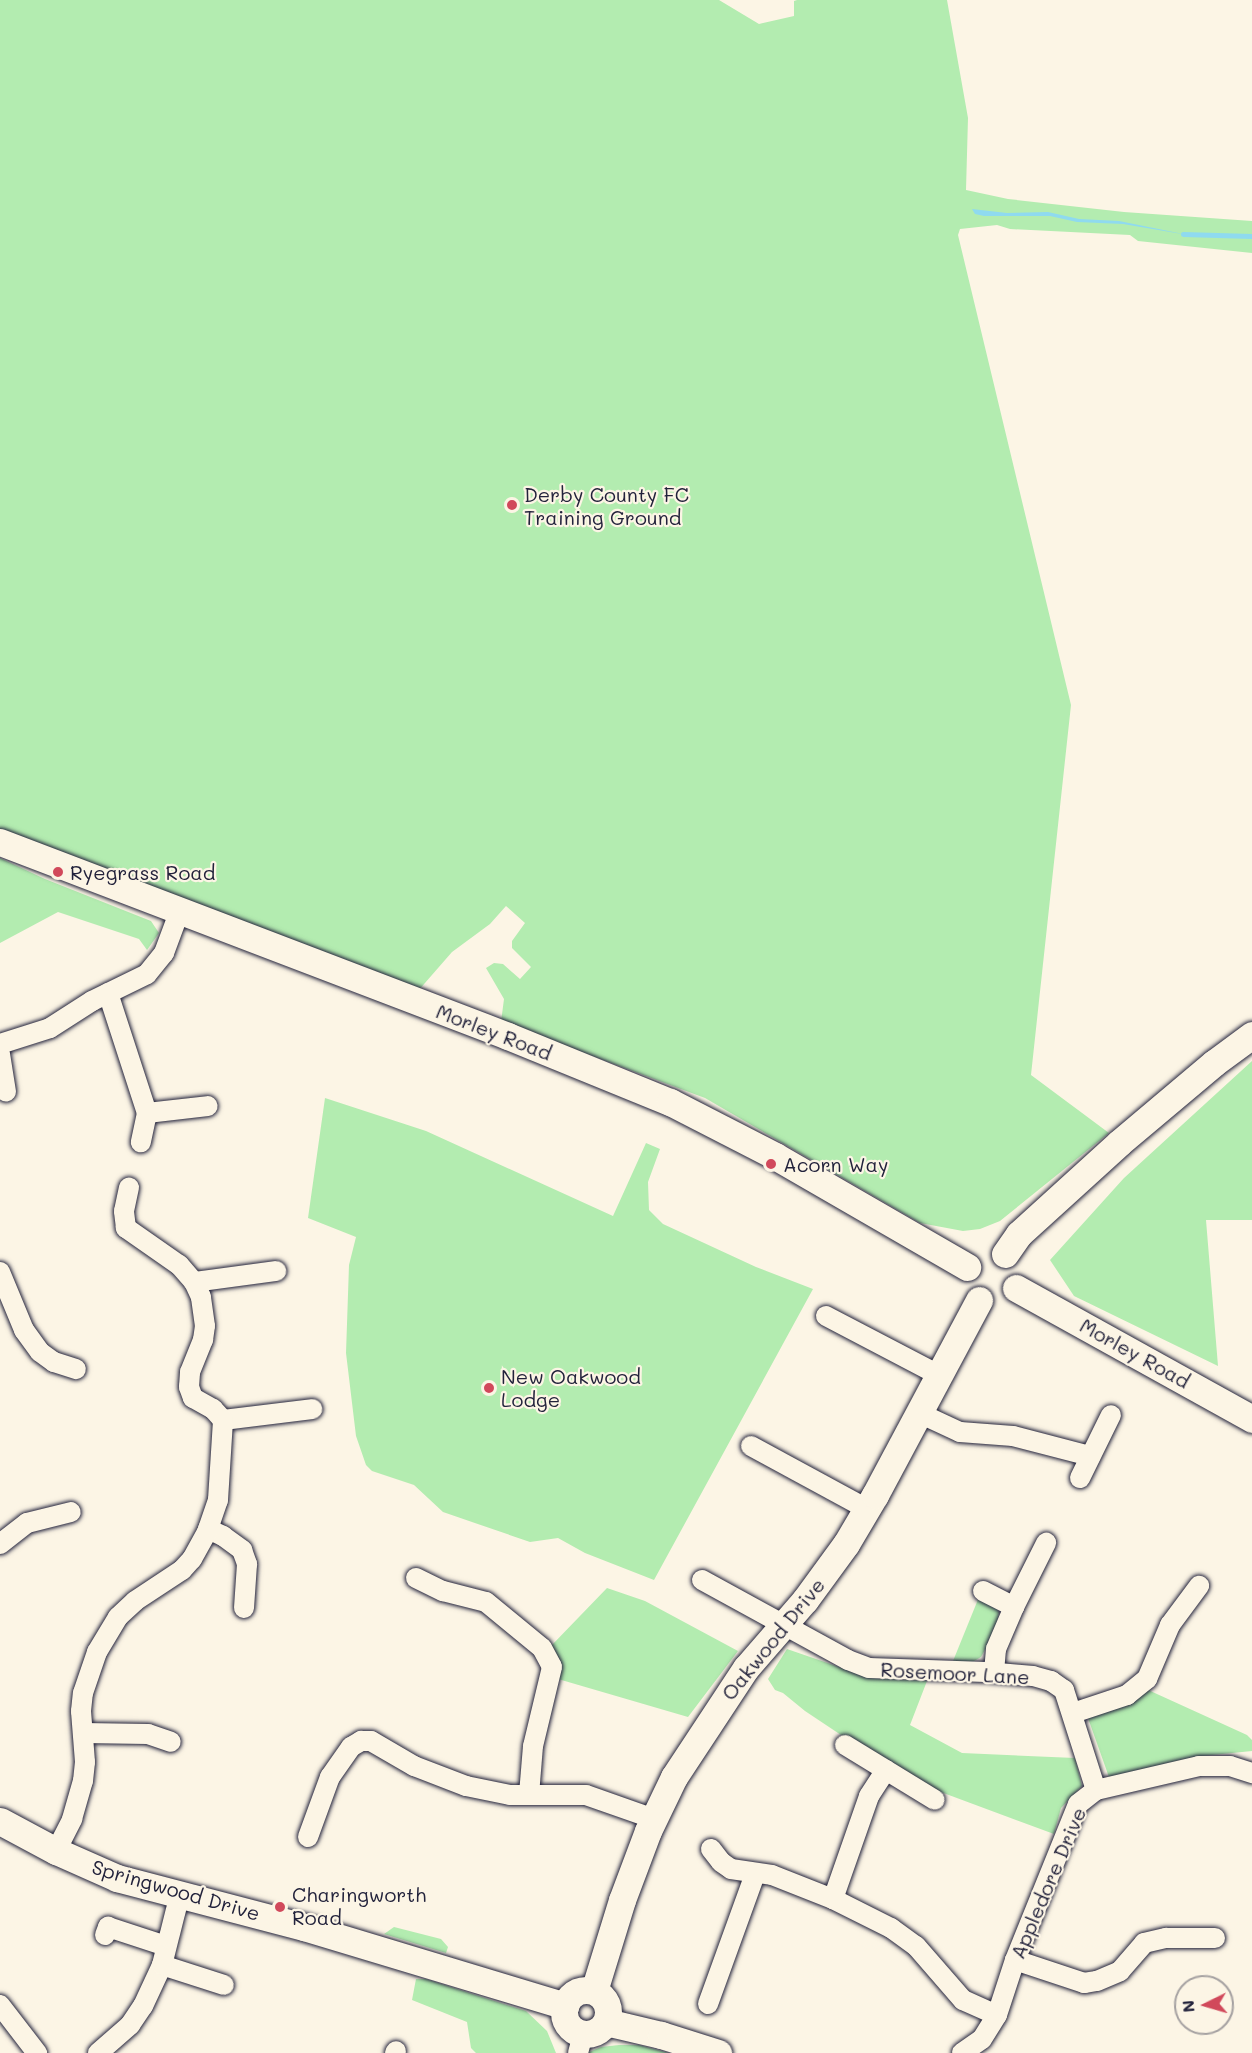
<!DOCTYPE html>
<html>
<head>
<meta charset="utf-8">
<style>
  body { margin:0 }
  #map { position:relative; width:1252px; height:2053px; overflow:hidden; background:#fcf5e5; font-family:Mali,sans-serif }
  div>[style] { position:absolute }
  .green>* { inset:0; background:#b3ecb0 }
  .water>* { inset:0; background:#8fdaef }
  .stream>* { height:4.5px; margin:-2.25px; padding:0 2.25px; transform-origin:2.25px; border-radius:2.25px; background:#8fdaef }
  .roads { filter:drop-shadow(0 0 2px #22223b) drop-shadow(0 0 2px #22223b) }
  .street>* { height:20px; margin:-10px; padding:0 10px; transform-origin:10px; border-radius:10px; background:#fcf5e5 }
  .secondary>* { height:27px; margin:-13.5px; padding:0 13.5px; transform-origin:13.5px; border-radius:13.5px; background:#fcf5e5 }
  .secondary>.ring { margin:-13.5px; padding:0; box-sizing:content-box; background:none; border:27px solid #fcf5e5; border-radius:50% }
  .dots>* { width:16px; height:16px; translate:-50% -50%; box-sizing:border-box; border:3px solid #fcf5e5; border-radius:50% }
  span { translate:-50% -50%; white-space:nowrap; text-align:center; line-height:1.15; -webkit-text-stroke:4.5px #fcf5e5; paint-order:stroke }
  .poi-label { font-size:20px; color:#22223b }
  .left { translate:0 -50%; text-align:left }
  .street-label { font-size:20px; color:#22223b }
  .north { position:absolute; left:1174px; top:1975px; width:60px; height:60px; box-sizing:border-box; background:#fcf5e5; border:2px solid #a5a1a1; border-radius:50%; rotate:265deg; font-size:16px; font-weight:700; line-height:24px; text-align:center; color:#22223b }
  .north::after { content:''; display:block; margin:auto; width:21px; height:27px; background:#d1495b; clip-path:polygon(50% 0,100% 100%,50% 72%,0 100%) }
</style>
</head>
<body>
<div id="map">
  <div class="green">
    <i style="clip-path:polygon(0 0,719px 0,759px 24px,794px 16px,794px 1px,797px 0,947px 0,968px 118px,966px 190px,1008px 199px,1124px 212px,1252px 221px,1252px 253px,1138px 241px,1130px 235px,1010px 229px,997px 225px,960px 229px,958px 235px,1071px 705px,1031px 1075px,1109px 1133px,1000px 1221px,980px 1229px,963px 1231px,920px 1223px,705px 1098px,501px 1022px,504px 999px,486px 968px,494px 963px,503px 964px,520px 979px,531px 967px,512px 948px,512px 941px,525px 923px,506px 906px,490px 924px,452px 952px,418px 991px,0 831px)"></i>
    <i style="clip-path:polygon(0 858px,45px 879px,151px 921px,159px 933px,147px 950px,139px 939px,58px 912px,0 943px)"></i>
    <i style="clip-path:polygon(1252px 1061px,1252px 1220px,1206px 1220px,1218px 1366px,1074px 1296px,1050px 1260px,1124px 1178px)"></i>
    <i style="clip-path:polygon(325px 1098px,426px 1131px,613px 1216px,646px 1143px,660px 1149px,648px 1182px,649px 1210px,663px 1224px,756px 1267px,813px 1289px,654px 1580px,585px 1553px,558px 1538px,530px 1542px,443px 1512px,414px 1485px,372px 1471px,366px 1465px,356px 1436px,346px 1353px,349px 1265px,356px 1237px,308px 1218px)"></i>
    <i style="clip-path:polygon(607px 1588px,645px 1601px,738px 1651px,688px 1717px,558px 1679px,561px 1664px,551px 1646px)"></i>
    <i style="clip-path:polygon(979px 1597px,993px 1604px,999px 1612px,997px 1628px,981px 1657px,969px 1664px,953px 1661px)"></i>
    <i style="clip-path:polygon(787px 1649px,871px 1678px,927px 1681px,910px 1725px,962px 1753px,1075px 1758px,1082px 1786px,1061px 1808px,1054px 1834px,930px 1788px,880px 1761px,805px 1711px,783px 1693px,775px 1690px,768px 1679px)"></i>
    <i style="clip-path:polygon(1146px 1689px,1247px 1735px,1252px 1740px,1252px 1751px,1202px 1756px,1110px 1780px,1088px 1718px,1131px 1704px)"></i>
    <i style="clip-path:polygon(394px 1927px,441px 1939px,448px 1947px,446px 1953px,384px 1934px)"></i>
    <i style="clip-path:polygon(416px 1979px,426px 1979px,526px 2011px,547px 2031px,556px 2053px,476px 2053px,471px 2048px,467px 2022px,412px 2000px)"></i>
    <i style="clip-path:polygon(619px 2045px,639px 2045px,669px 2053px,587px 2053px,601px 2047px)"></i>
  </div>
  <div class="water">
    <i style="clip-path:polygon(972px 209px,1007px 213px,1048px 212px,1079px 219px,1119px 221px,1188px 235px,1123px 224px,1077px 222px,1050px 216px,984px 216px,975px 214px)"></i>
  </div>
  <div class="stream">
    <i style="left:1183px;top:234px;width:69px;rotate:1.7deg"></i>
  </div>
  <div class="roads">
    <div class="street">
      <i style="left:108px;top:993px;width:126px;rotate:72deg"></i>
      <i style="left:147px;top:1113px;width:30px;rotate:102deg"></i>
      <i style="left:0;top:1044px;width:52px;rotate:-17.7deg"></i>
      <i style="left:50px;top:1028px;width:50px;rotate:-32.7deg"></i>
      <i style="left:92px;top:1001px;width:61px;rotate:-26.1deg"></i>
      <i style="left:147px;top:974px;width:27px;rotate:-51deg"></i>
      <i style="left:164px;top:953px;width:46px;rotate:-69.6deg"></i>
      <i style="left:0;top:1054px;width:38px;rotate:81deg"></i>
      <i style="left:147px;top:1113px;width:61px;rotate:-6.5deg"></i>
      <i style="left:0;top:1272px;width:63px;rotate:67.5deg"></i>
      <i style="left:24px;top:1330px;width:27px;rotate:54deg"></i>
      <i style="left:40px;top:1352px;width:17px;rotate:36deg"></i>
      <i style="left:54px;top:1362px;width:23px;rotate:18deg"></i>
      <i style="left:194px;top:1282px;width:83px;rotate:-7.6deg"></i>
      <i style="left:826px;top:1316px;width:127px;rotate:27.6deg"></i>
      <i style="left:919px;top:1413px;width:45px;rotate:24.9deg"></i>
      <i style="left:960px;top:1432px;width:53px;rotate:4.3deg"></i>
      <i style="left:1013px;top:1436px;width:80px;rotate:14.6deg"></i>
      <i style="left:223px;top:1420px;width:90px;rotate:-7deg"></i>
      <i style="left:751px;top:1446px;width:132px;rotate:28.5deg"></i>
      <i style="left:1080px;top:1478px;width:70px;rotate:-63.8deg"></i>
      <i style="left:208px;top:1529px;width:17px;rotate:25deg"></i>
      <i style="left:223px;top:1536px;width:24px;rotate:36deg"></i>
      <i style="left:242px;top:1550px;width:15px;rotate:70deg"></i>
      <i style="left:247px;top:1564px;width:44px;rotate:93.9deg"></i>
      <i style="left:0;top:1544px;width:34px;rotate:-38deg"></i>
      <i style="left:27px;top:1523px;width:45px;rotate:-14deg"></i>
      <i style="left:416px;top:1578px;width:30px;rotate:26deg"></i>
      <i style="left:443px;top:1591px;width:44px;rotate:14.3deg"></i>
      <i style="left:486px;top:1602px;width:72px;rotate:39.4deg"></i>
      <i style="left:542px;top:1648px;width:21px;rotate:62deg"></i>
      <i style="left:552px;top:1667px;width:81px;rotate:103.5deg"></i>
      <i style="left:533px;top:1746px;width:49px;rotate:94.7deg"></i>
      <i style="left:702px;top:1580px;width:166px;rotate:28.7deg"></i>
      <i style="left:848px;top:1660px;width:22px;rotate:21deg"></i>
      <i style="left:869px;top:1668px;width:117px;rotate:2deg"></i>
      <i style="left:986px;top:1672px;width:47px;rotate:4.9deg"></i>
      <i style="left:1033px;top:1676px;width:19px;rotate:16deg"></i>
      <i style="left:1051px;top:1681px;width:16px;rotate:35deg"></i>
      <i style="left:1064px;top:1690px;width:105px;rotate:72.3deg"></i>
      <i style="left:983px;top:1591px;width:35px;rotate:27deg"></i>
      <i style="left:994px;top:1672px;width:23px;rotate:-85deg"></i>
      <i style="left:996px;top:1649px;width:46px;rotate:-66.8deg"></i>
      <i style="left:1014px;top:1607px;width:72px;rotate:-63.4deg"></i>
      <i style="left:1073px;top:1713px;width:57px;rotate:-18.4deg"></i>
      <i style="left:1127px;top:1695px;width:26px;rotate:-39deg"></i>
      <i style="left:1147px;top:1679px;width:59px;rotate:-66.9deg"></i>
      <i style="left:1170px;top:1625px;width:49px;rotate:-53.4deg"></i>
      <i style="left:83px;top:1733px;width:65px;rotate:0.9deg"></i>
      <i style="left:148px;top:1734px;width:24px;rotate:19deg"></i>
      <i style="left:845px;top:1745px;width:105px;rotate:31.4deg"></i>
      <i style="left:308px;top:1837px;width:64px;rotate:-69.9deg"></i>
      <i style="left:330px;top:1777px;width:37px;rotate:-55deg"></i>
      <i style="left:351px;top:1747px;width:12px;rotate:-31deg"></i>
      <i style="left:361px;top:1741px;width:10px"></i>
      <i style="left:371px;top:1741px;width:50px;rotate:30.2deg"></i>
      <i style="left:414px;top:1766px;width:56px;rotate:21deg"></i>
      <i style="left:466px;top:1786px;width:45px;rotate:11.6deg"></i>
      <i style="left:510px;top:1795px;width:76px"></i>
      <i style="left:586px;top:1795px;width:72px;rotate:19.4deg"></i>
      <i style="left:711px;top:1849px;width:16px;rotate:52deg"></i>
      <i style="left:721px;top:1862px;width:12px;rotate:35deg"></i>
      <i style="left:731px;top:1869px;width:41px;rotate:8.3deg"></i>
      <i style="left:772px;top:1875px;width:66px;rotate:21.5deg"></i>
      <i style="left:833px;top:1899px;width:65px;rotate:26.6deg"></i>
      <i style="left:891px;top:1928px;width:31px;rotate:36deg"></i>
      <i style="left:916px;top:1946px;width:72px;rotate:49deg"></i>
      <i style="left:963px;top:2000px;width:37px;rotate:24deg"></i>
      <i style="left:56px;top:1851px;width:36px;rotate:-63deg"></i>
      <i style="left:72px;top:1819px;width:40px;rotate:-74deg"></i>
      <i style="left:83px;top:1781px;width:19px;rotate:-84deg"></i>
      <i style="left:85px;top:1762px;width:51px;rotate:-94.5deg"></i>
      <i style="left:81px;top:1711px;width:18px;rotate:-84deg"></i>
      <i style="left:83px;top:1693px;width:43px;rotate:-71.1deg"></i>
      <i style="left:97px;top:1652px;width:41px;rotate:-59deg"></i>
      <i style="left:118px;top:1617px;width:23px;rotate:-43deg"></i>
      <i style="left:135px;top:1601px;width:56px;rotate:-33.4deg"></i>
      <i style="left:182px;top:1570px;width:15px;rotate:-48deg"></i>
      <i style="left:192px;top:1559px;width:31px;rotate:-61deg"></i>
      <i style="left:207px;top:1532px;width:34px;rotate:-71deg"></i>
      <i style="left:218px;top:1500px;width:80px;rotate:-86.4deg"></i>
      <i style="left:223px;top:1420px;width:15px;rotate:-132deg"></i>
      <i style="left:213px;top:1409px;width:23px;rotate:-151deg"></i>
      <i style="left:193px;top:1398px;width:12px;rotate:-110deg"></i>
      <i style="left:189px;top:1387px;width:15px;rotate:-86deg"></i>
      <i style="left:190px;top:1372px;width:35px;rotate:-68deg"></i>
      <i style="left:203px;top:1340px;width:14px;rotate:-82deg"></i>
      <i style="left:205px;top:1326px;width:29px;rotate:-98deg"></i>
      <i style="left:201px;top:1297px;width:17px;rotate:-115deg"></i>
      <i style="left:194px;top:1282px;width:23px;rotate:-131deg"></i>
      <i style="left:179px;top:1265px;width:65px;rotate:-145.1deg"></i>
      <i style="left:126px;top:1228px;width:17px;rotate:-97deg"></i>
      <i style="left:124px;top:1211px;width:24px;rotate:-78deg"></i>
      <i style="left:833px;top:1899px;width:109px;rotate:-70.7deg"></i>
      <i style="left:869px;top:1796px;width:31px;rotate:-57deg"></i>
      <i style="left:105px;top:1935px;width:9px;rotate:-69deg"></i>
      <i style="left:108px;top:1927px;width:61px;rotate:18.1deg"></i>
      <i style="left:1015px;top:1960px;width:73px;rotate:18.4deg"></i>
      <i style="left:1084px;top:1983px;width:13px;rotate:-9deg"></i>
      <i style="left:1097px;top:1981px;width:25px;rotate:-23deg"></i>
      <i style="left:1120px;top:1971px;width:37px;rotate:-49deg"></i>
      <i style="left:1144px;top:1943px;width:23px;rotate:-13deg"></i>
      <i style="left:1166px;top:1938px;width:49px"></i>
      <i style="left:162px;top:1965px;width:65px;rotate:17.9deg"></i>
      <i style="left:708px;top:2004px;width:138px;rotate:-70.1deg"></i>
      <i style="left:0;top:2005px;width:61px;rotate:52.4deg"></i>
      <i style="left:98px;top:2053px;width:43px;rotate:-41.2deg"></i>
      <i style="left:130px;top:2025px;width:23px;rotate:-56deg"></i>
      <i style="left:143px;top:2006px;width:45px;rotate:-65.1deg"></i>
      <i style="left:162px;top:1965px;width:73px;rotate:-75.8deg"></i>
      <i style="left:395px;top:2053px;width:2px;rotate:-63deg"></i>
      <i style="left:578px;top:2053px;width:20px;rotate:-75deg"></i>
      <i style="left:962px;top:2053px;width:24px;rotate:-35deg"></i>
      <i style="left:982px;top:2039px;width:28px;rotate:-58deg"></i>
      <i style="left:997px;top:2015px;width:58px;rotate:-71.9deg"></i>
      <i style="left:1015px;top:1960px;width:168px;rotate:-68deg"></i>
      <i style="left:1078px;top:1804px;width:23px;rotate:-38deg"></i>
      <i style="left:1096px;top:1790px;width:106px;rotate:-13.1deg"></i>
      <i style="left:1199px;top:1766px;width:31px"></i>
      <i style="left:1230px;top:1766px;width:23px;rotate:18deg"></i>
    </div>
    <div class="secondary">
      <i style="left:0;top:842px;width:544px;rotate:20.9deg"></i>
      <i style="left:508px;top:1036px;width:175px;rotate:22.2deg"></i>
      <i style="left:670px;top:1102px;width:118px;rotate:27.2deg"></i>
      <i style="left:775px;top:1156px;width:222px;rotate:30deg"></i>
      <i style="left:1005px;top:1254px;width:24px;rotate:-55deg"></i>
      <i style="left:1019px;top:1234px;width:135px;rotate:-42.3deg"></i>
      <i style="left:1119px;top:1143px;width:124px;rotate:-40.1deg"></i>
      <i style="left:1214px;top:1063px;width:47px;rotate:-36.4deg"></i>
      <i style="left:1016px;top:1288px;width:270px;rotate:29deg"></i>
      <i style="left:0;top:1821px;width:64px;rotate:28.2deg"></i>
      <i style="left:56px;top:1851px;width:67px;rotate:23.9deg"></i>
      <i style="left:117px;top:1878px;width:193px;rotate:14.7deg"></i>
      <i style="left:304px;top:1927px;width:273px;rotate:16.8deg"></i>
      <i class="ring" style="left:564px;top:1990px;width:17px;height:17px"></i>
      <i style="left:594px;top:1991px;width:95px;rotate:-72.9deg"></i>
      <i style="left:622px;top:1900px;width:74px;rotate:-69.4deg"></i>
      <i style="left:648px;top:1831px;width:60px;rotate:-64.3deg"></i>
      <i style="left:674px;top:1777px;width:131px;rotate:-56.6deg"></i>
      <i style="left:746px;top:1668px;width:90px;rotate:-49.1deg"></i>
      <i style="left:805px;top:1600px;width:69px;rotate:-53.8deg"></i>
      <i style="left:846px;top:1544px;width:57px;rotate:-59.4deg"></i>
      <i style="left:875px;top:1495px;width:221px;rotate:-61.9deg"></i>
      <i style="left:606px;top:2022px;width:57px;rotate:13.3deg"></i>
      <i style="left:661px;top:2035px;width:60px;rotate:17.5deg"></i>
    </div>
  </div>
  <div class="dots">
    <i style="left:512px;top:505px;background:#d1495b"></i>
    <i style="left:58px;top:872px;background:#d1495b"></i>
    <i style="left:771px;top:1164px;background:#d1495b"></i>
    <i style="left:489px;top:1388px;background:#d1495b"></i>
    <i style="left:280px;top:1907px;background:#d1495b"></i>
  </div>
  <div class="poi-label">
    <span class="left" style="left:524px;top:506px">Derby County FC<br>Training Ground</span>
    <span class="left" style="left:70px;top:872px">Ryegrass Road</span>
    <span class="left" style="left:783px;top:1164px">Acorn Way</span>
    <span class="left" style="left:501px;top:1388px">New Oakwood<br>Lodge</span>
    <span class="left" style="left:292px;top:1906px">Charingworth<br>Road</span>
  </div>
  <div class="street-label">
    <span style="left:494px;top:1032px;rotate:21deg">Morley Road</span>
    <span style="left:1135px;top:1353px;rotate:29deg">Morley Road</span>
    <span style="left:773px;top:1639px;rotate:-51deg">Oakwood Drive</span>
    <span style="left:955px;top:1673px;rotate:3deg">Rosemoor Lane</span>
    <span style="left:1048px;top:1883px;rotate:-67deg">Appledore Drive</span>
    <span style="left:176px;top:1890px;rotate:16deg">Springwood Drive</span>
  </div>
  <div class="north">N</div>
</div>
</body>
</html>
